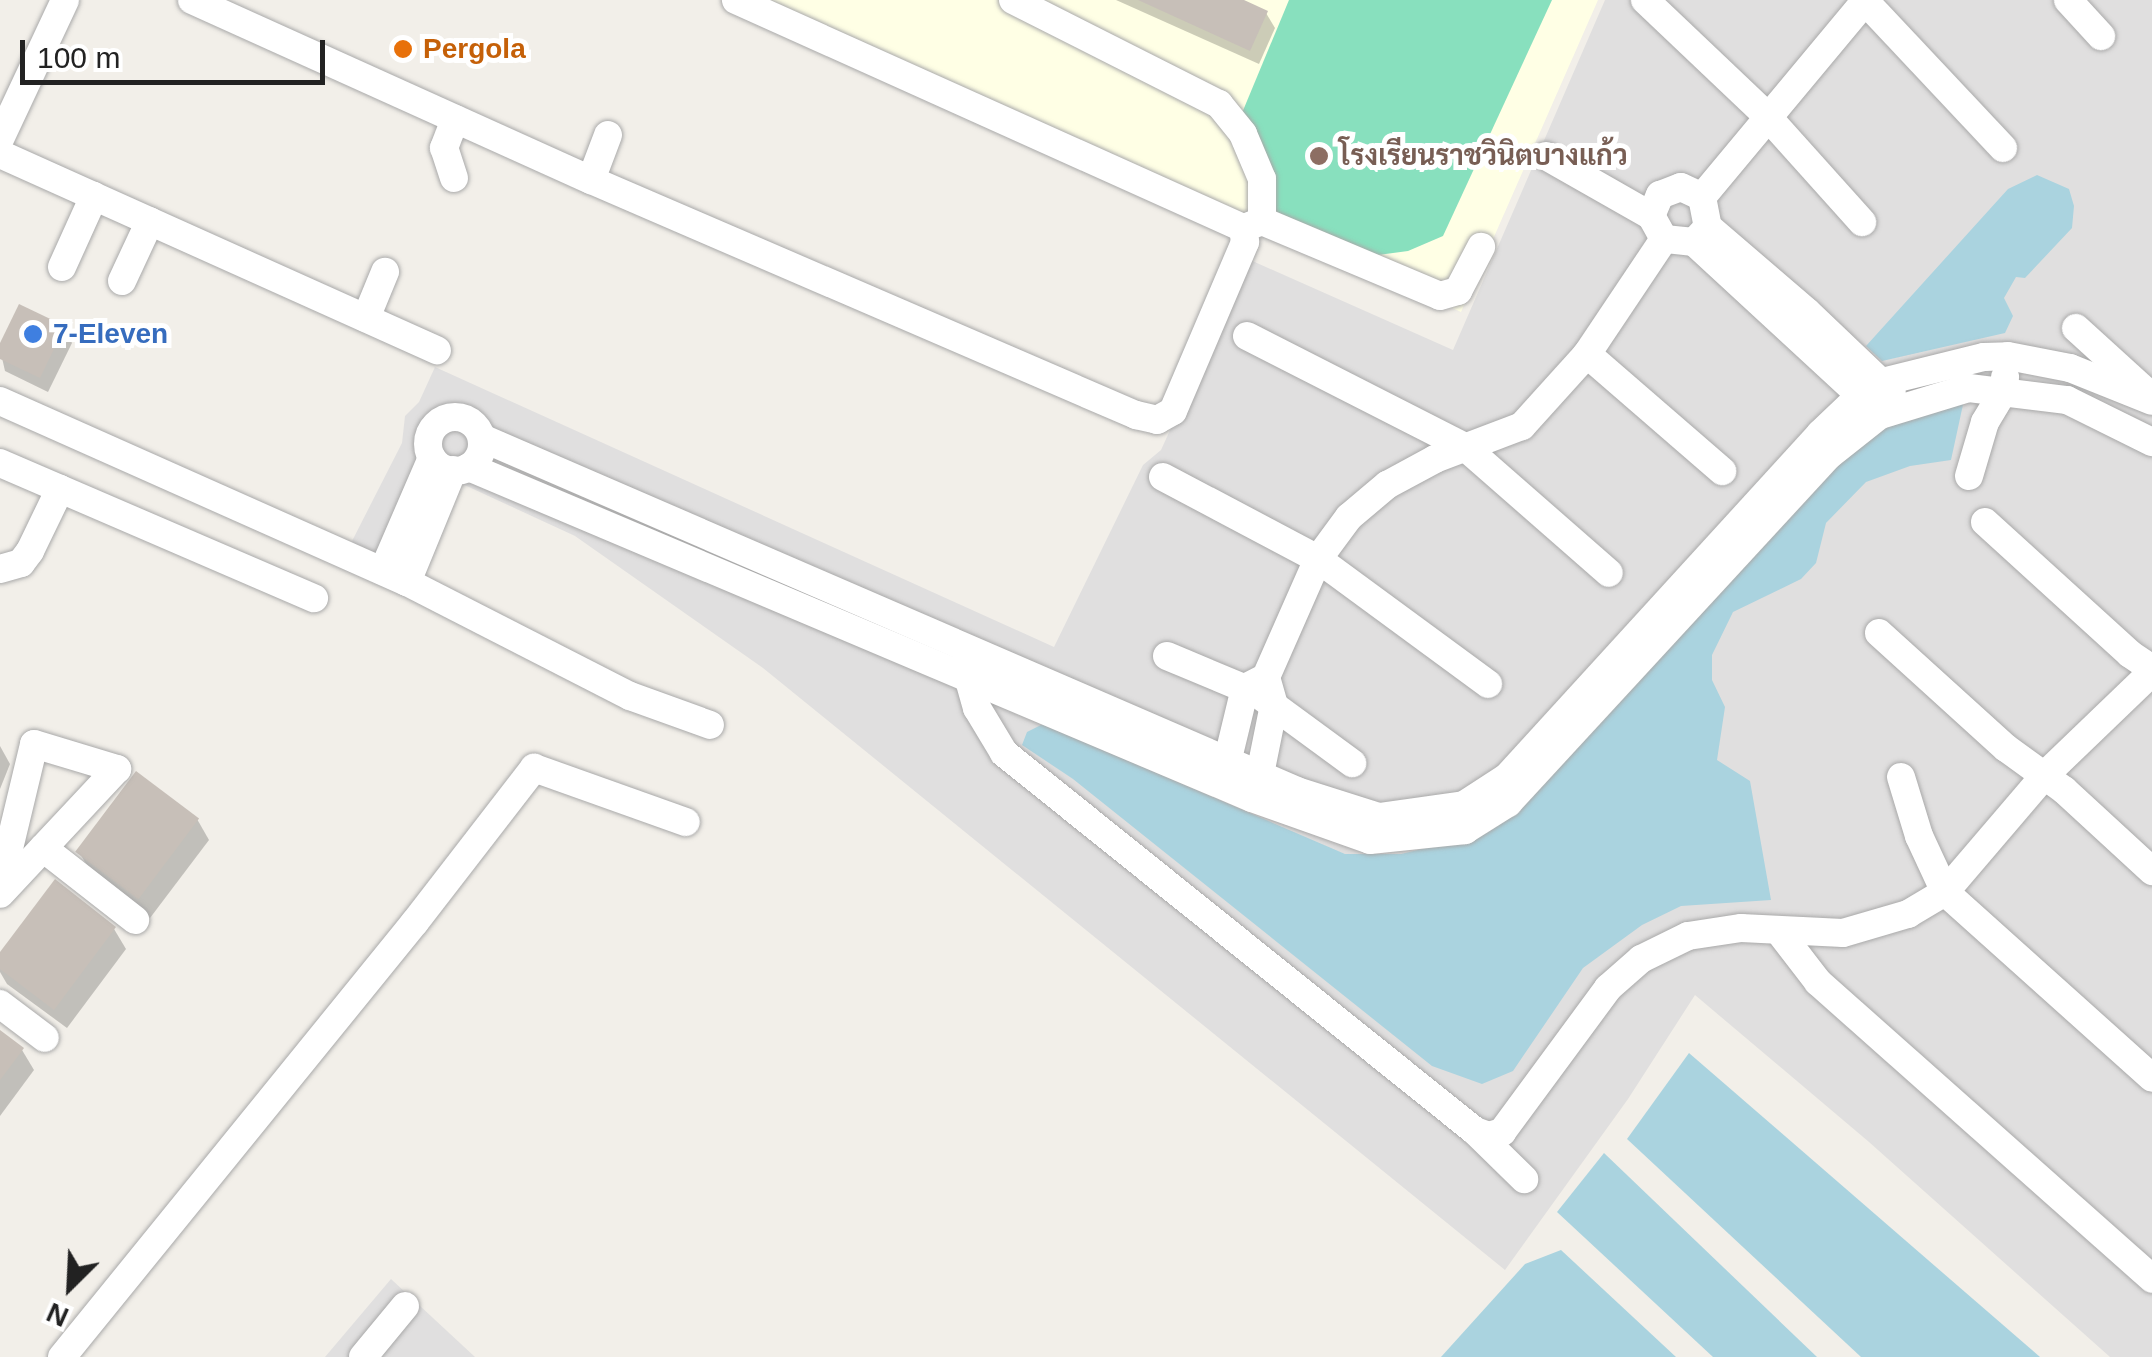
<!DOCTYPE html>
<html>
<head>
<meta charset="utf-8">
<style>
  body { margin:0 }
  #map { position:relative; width:2152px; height:1357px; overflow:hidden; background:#f2efe9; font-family:Helvetica,Sarabun,sans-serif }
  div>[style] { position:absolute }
  .residential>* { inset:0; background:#e0dfdf }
  .education>* { inset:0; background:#ffffe5 }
  .pitch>* { inset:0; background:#88e0be }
  .water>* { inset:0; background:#aad3df }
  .shadow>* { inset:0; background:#0003 }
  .building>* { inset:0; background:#c7bfb8; transform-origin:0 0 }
  .roads { filter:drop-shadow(0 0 2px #a9a9a9) drop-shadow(0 0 2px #a9a9a9) }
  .minor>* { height:28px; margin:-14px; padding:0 14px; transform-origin:14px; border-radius:14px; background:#fff }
  .minor>.ring { margin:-14px; padding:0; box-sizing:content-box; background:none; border:28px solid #fff; border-radius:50% }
  .dots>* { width:28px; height:28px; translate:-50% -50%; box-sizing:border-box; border:5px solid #fff; border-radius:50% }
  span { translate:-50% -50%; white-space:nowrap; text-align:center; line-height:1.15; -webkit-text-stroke:10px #fff; paint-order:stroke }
  .food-label { font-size:28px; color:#c56008; font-weight:700 }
  .left { translate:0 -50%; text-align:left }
  .education-label { font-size:28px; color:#785e54; font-weight:700 }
  .shop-label { font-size:28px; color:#366cbe; font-weight:700 }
  .north { position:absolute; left:20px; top:1237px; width:100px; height:100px; -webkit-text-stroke:8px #fff; paint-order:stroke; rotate:204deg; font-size:28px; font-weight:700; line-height:40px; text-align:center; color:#222 }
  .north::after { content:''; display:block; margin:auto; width:35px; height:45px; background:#222; clip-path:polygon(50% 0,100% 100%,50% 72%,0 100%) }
  .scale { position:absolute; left:20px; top:40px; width:305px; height:45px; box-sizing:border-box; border:5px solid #222; border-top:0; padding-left:12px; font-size:30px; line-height:35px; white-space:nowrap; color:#222; -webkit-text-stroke:8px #fff; paint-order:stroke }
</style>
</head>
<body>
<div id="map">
  <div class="residential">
    <i style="clip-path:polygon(1605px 0,2152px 0,2152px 1357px,2110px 1357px,1869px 1142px,1695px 995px,1628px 1099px,1505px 1270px,763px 668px,575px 536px,456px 481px,413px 576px,349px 547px,402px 443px,405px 416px,419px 402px,435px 367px,1054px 647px,1143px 465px,1161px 450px,1248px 259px,1453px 350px)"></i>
    <i style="clip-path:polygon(391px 1279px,475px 1357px,325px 1357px)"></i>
  </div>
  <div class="education">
    <i style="clip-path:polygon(756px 0,1598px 0,1461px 312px)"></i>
  </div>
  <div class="pitch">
    <i style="clip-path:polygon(1289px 0,1552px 0,1443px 236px,1408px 251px,1348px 259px,1262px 207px,1242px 113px)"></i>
  </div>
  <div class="water">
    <i style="clip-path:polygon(2037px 175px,2069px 189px,2074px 206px,2072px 228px,2025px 278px,2016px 277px,2004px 298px,2013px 316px,2005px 333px,1882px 361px,1866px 346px,2008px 189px)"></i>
    <i style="clip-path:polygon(1964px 400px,1951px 460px,1910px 466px,1866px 482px,1826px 523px,1816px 563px,1801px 579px,1733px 612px,1712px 655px,1712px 680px,1725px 707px,1717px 760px,1750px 781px,1771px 900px,1681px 906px,1642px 925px,1583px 968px,1513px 1071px,1482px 1084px,1432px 1066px,1073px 779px,1022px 745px,1027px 732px,1043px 724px,1345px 854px,1401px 854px,1459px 840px,1837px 451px,1924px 402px)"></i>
    <i style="clip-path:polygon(1689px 1053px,2040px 1357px,1861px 1357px,1627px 1139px)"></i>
    <i style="clip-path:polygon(1604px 1153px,1817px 1357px,1713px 1357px,1557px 1212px)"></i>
    <i style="clip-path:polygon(1561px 1250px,1676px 1357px,1441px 1357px,1525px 1264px)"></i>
  </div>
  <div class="shadow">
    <i style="clip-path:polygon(1116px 0,1238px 0,1266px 13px,1275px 28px,1259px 64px)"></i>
    <i style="clip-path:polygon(64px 328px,72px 343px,48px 392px,5px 371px,0 349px)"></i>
    <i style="clip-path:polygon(0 746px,10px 764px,0 789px)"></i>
    <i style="clip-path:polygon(197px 819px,209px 840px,150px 918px,91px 872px,79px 852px)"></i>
    <i style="clip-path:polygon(114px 929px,126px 949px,67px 1028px,7px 984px,0 972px,0 956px)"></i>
    <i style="clip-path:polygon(0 1033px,22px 1050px,34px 1070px,0 1116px)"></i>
  </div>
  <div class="building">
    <i style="clip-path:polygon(1138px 0,1244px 0,1268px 11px,1250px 51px)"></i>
    <i style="clip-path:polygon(19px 304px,65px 326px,40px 378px,0 359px,0 343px)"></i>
    <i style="left:136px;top:771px;width:79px;height:101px;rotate:37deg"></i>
    <i style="clip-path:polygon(55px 879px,116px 927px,54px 1010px,0 969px,0 952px)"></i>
    <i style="clip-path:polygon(0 1030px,24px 1048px,0 1080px)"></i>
  </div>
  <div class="roads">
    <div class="minor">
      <i style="left:192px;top:0;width:438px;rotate:24.3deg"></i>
      <i style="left:591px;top:180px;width:594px;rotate:23.33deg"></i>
      <i style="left:1136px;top:415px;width:22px;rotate:13deg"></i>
      <i style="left:1157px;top:420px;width:18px;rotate:-29deg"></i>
      <i style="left:1173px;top:411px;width:184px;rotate:-66.9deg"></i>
      <i style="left:1245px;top:242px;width:14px;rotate:-98deg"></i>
      <i style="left:1243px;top:228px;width:556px;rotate:-155.79deg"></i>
      <i style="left:1013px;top:0;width:231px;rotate:26.8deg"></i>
      <i style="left:1219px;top:104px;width:38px;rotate:51deg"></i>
      <i style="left:1243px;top:134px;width:49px;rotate:67.1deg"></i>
      <i style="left:1262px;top:179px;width:42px;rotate:90deg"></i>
      <i style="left:1645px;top:0;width:167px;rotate:43.5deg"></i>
      <i style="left:1766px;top:115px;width:144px;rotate:48.1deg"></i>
      <i style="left:1864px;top:0;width:203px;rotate:46.8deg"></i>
      <i style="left:2068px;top:0;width:49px;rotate:47.5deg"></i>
      <i style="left:0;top:139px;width:153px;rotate:-64.9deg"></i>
      <i style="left:0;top:154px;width:479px;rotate:24.2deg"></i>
      <i style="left:1546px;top:156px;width:121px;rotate:29.7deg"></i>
      <i style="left:454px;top:178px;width:32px;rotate:-108deg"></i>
      <i style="left:444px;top:148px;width:31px;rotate:-69deg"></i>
      <i style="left:591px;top:180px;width:48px;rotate:-69.3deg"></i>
      <i style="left:1681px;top:187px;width:23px;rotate:25deg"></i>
      <i style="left:1702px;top:197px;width:31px;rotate:79deg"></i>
      <i style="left:1708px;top:227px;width:21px;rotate:133deg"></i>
      <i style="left:1694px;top:242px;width:30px;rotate:-174deg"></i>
      <i style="left:1664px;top:239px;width:26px;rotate:-119deg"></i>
      <i style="left:1651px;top:216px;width:23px;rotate:-67deg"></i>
      <i style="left:1660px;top:195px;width:22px;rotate:-21deg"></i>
      <i style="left:1702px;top:197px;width:256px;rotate:-50.2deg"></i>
      <i style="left:1708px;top:227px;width:130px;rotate:40.6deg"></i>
      <i style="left:1807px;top:312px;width:117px;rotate:43.6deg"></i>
      <i style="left:1244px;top:228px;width:19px;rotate:-21deg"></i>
      <i style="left:1262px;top:221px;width:193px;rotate:22.8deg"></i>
      <i style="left:1440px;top:296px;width:19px;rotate:-16deg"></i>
      <i style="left:1458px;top:291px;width:50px;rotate:-62.4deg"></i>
      <i style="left:1694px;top:242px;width:243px;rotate:42.7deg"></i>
      <i style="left:62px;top:267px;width:78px;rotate:-65.7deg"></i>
      <i style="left:122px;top:281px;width:66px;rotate:-65deg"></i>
      <i style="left:366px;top:318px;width:50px;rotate:-67.6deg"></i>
      <i style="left:2076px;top:328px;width:91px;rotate:42.3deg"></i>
      <i style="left:1247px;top:336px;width:245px;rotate:27deg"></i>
      <i style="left:1465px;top:447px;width:191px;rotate:41.2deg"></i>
      <i style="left:1587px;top:354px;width:179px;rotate:40.9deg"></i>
      <i style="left:0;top:401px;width:445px;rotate:24deg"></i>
      <i style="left:407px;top:582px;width:250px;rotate:27.1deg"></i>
      <i style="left:630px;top:696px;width:85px;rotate:19.9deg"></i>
      <i class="ring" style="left:428px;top:417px;width:26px;height:26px"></i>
      <i style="left:482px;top:438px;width:888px;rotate:23.42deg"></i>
      <i style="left:1297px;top:791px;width:86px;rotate:17.6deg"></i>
      <i style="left:1379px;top:817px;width:86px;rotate:-8deg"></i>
      <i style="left:1464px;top:805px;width:51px;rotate:-33.1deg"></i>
      <i style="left:1507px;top:777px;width:464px;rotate:-47.6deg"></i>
      <i style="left:1820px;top:434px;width:58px;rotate:-43.6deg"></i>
      <i style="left:1862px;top:394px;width:23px;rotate:-31deg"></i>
      <i style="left:1882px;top:382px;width:105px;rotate:-13.8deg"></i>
      <i style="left:1984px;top:357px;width:24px;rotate:-2deg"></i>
      <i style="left:2008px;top:356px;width:63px;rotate:11deg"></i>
      <i style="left:2070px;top:368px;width:88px;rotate:21.9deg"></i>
      <i style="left:0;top:463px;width:342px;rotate:23.3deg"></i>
      <i style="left:469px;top:467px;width:850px;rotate:22.92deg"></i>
      <i style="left:1252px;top:798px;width:125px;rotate:19.6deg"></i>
      <i style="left:1370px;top:840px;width:96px;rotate:-6deg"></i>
      <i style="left:1465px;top:830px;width:51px;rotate:-32.1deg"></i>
      <i style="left:1508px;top:803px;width:472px;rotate:-47.3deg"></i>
      <i style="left:1828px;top:456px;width:66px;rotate:-38.3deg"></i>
      <i style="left:1880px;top:415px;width:93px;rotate:-16.9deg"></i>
      <i style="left:1969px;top:388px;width:99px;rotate:7deg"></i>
      <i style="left:2067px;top:400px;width:95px;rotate:26.3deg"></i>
      <i style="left:1969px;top:476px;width:56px;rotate:-73.5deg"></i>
      <i style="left:1985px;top:422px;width:35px;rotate:-59deg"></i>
      <i style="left:2003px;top:392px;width:15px;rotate:-82deg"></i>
      <i style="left:1163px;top:477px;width:175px;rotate:27.9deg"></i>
      <i style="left:1318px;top:559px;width:211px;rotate:36.3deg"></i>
      <i style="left:1985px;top:522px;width:196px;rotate:42.3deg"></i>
      <i style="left:2130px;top:654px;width:27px;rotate:34deg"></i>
      <i style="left:0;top:569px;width:22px;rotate:-16deg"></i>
      <i style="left:21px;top:563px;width:15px;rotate:-53deg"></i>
      <i style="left:30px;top:551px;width:69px;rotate:-64.2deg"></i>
      <i style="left:383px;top:571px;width:123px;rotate:-66.6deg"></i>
      <i style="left:407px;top:582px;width:121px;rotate:-67.7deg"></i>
      <i style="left:1879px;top:633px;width:171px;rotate:42.2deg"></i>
      <i style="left:2006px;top:748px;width:72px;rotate:35.9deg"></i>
      <i style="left:2064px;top:790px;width:120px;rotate:42.6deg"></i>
      <i style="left:1167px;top:656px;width:99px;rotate:22.7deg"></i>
      <i style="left:1258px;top:694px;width:117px;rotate:36.3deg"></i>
      <i style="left:965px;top:666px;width:44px;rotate:74.1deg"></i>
      <i style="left:977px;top:708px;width:52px;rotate:59deg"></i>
      <i style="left:1004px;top:753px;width:604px;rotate:38.75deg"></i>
      <i style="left:1475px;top:1131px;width:69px;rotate:44.4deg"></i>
      <i style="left:1224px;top:775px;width:89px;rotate:-76.4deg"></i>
      <i style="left:1245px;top:688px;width:18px;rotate:-27deg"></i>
      <i style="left:1901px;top:777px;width:62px;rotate:73deg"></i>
      <i style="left:1919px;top:836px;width:62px;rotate:65.1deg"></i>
      <i style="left:1945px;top:892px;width:278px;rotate:41.9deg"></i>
      <i style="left:1257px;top:789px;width:86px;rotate:-78.6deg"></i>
      <i style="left:1274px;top:705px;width:29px;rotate:-106deg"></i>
      <i style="left:1266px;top:677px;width:129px;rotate:-66.2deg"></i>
      <i style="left:1318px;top:559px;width:52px;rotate:-53.6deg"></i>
      <i style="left:1349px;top:517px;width:50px;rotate:-40.1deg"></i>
      <i style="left:1387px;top:485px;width:55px;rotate:-28.4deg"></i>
      <i style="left:1435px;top:459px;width:93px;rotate:-20.8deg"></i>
      <i style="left:1522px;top:426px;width:97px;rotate:-47.9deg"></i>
      <i style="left:1587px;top:354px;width:138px;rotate:-56.2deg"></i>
      <i style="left:43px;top:848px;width:117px;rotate:38deg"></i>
      <i style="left:0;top:886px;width:146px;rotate:-76.5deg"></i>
      <i style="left:34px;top:744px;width:87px;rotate:16.8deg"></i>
      <i style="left:117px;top:769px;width:171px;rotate:133.1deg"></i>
      <i style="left:1778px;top:930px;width:66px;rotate:52.4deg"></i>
      <i style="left:1818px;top:982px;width:447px;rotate:41.6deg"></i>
      <i style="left:0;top:1004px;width:56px;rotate:37.1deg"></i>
      <i style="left:1475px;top:1131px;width:15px;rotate:20deg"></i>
      <i style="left:1489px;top:1136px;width:14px;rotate:-17deg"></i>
      <i style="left:1502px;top:1132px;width:179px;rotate:-53.6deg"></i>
      <i style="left:1608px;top:988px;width:44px;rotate:-41.3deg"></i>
      <i style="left:1641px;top:959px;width:52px;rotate:-26.1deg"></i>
      <i style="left:1688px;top:936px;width:54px;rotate:-8.6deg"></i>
      <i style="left:1741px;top:928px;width:102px;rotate:2.8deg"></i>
      <i style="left:1843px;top:933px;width:68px;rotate:-16.3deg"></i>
      <i style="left:1908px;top:914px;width:43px;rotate:-30.7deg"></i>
      <i style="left:1945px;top:892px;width:153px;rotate:-49.5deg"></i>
      <i style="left:2044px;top:776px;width:150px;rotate:-43.9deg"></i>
      <i style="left:62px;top:1357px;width:560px;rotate:-50.94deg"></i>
      <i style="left:415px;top:922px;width:195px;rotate:-52.3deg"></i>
      <i style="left:534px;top:768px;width:161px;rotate:19.6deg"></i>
      <i style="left:363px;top:1357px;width:66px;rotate:-50.5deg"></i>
    </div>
  </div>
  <div class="dots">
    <i style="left:403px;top:49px;background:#e8710a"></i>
    <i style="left:1319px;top:156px;background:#8d6e63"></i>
    <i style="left:33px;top:334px;background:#3f7fe0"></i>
  </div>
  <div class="food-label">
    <span class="left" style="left:423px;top:49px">Pergola</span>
  </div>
  <div class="education-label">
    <span class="left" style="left:1339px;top:156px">โรงเรียนราชวินิตบางแก้ว</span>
  </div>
  <div class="shop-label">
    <span class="left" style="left:53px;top:334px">7-Eleven</span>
  </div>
  <div class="north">N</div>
  <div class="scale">100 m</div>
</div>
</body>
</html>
